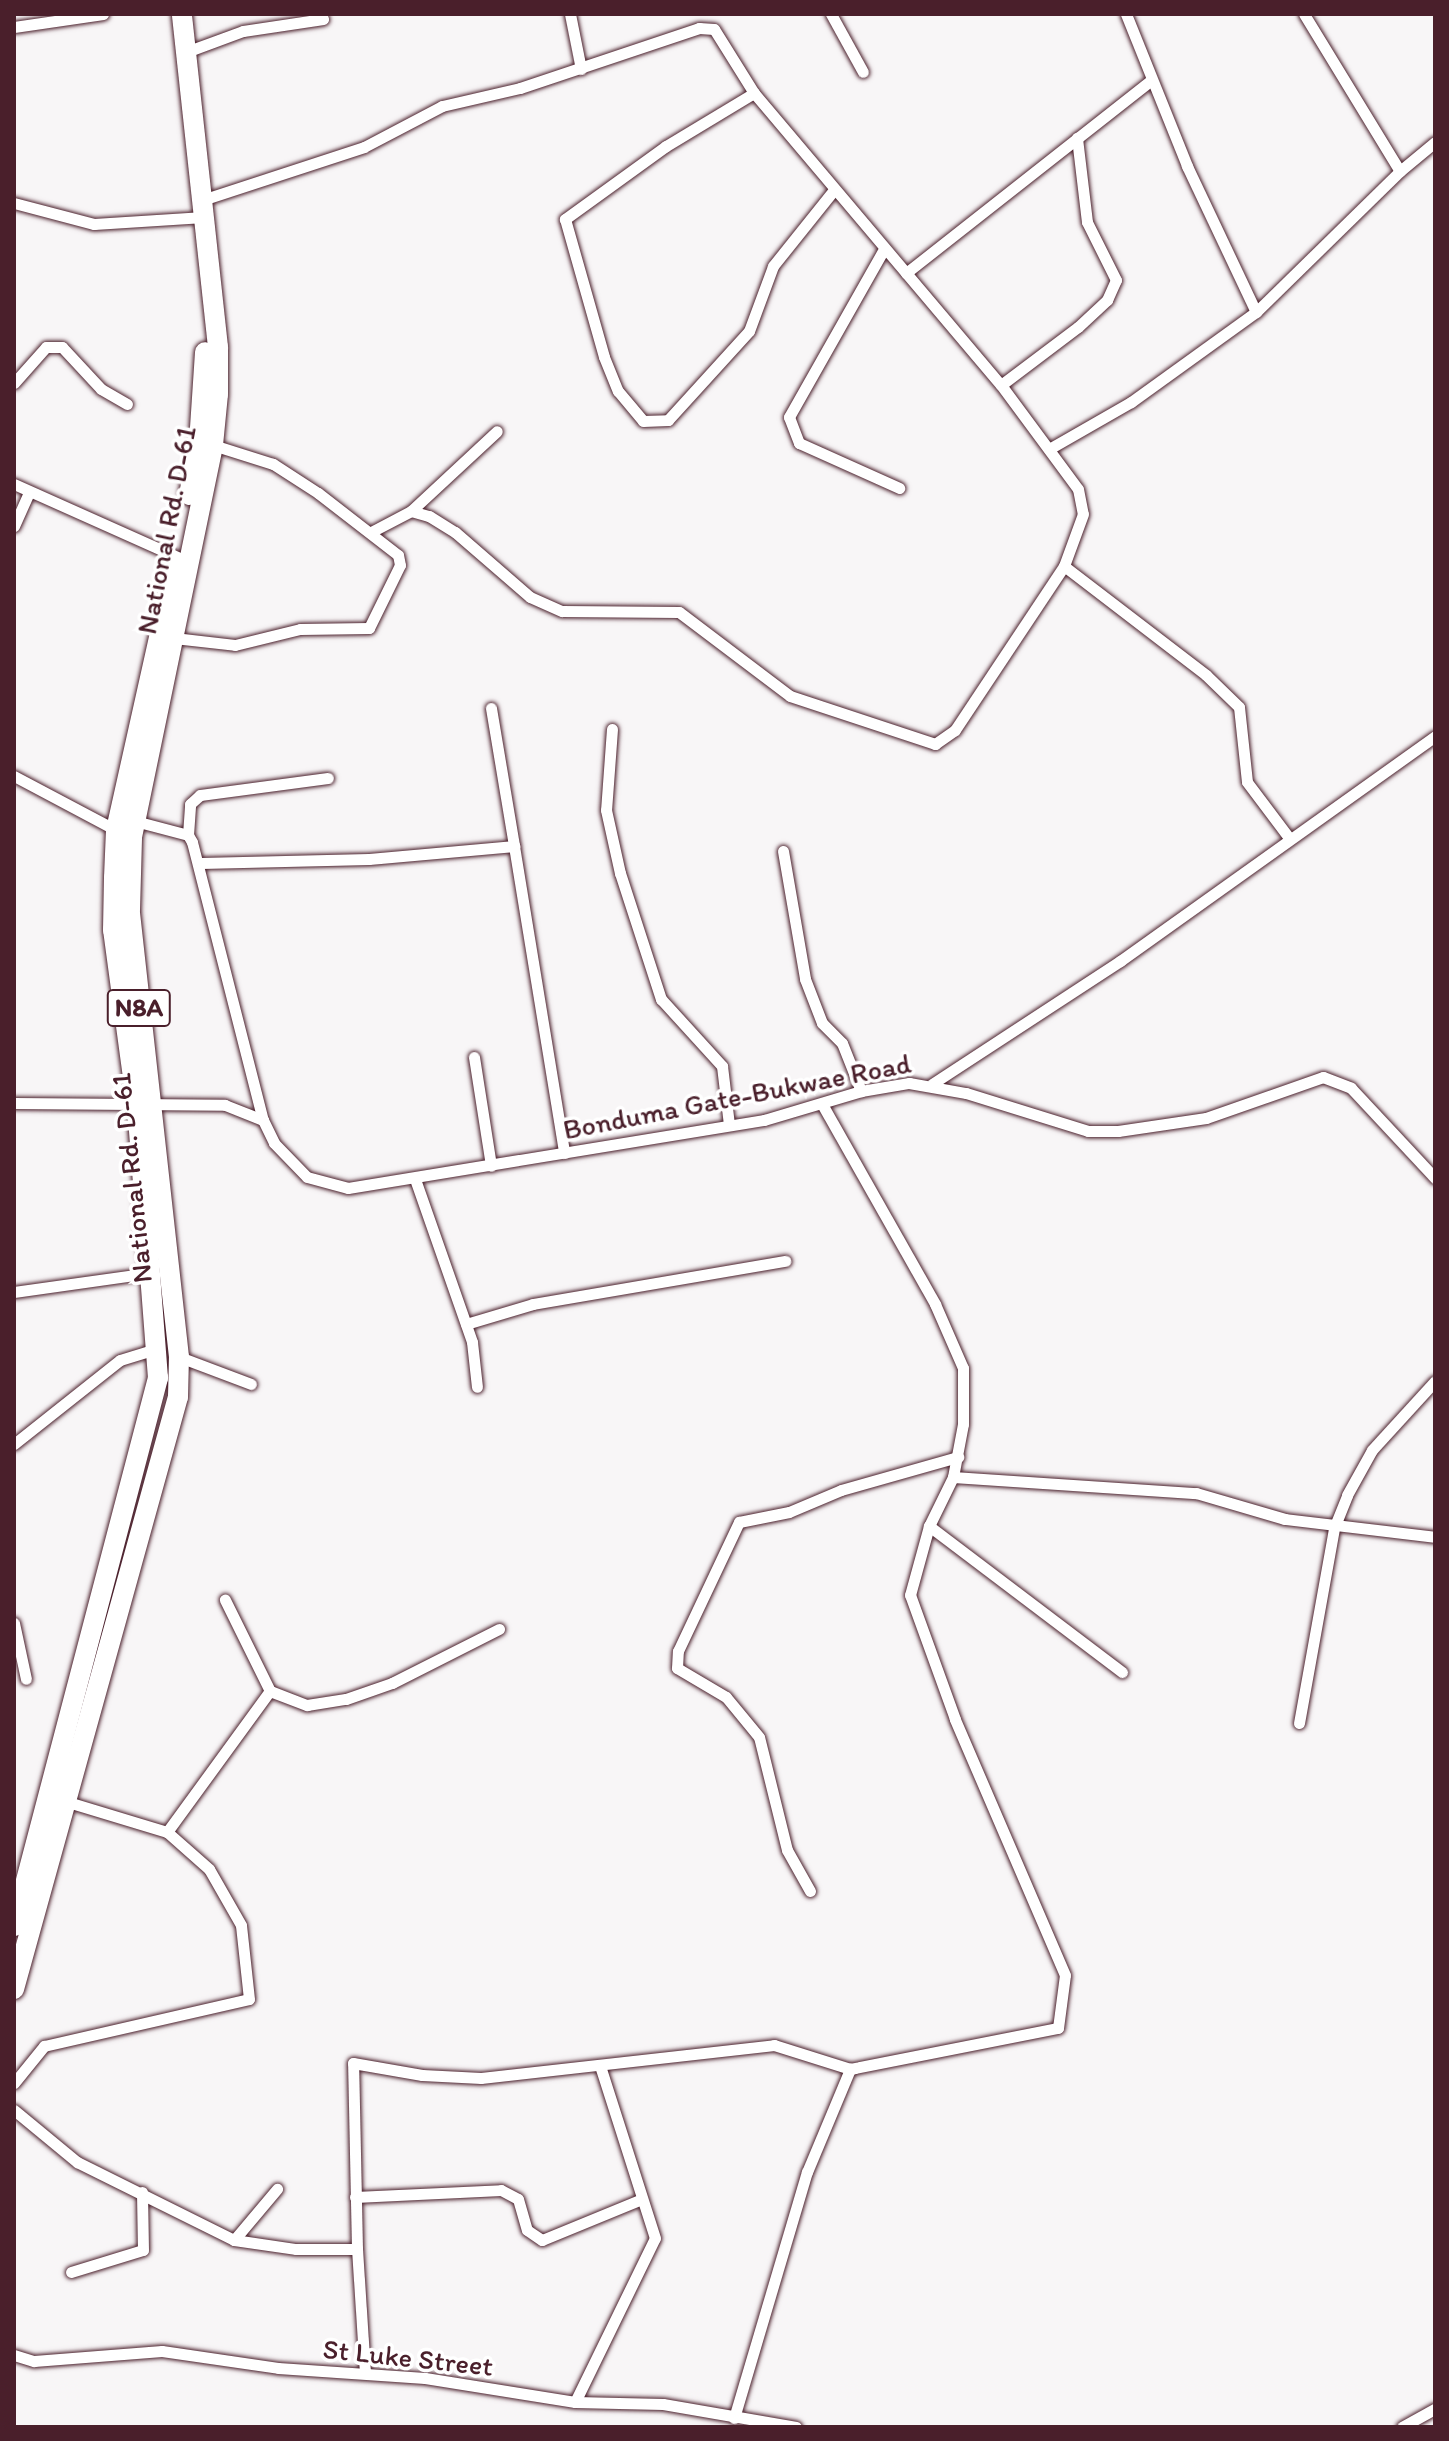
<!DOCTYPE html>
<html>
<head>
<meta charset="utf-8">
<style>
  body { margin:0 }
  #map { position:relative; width:1449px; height:2441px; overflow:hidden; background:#f8f6f7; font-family:Itim,sans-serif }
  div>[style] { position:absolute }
  .roads { filter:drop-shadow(0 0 2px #4a1f2b) drop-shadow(0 0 2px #4a1f2b) }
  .street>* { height:11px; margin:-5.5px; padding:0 5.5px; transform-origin:5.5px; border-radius:5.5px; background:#fff }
  .highway>* { height:20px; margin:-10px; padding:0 10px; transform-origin:10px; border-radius:10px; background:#fff }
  span { translate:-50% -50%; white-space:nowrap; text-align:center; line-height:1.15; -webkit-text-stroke:7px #fff; paint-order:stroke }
  .shield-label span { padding:2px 6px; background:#fff; border:2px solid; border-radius:6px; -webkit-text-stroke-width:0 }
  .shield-label { font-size:26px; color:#4a1f2b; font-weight:700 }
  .street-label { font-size:28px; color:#4a1f2b }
  .frame { position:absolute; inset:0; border:16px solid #4a1f2b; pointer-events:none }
</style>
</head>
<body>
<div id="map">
  <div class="roads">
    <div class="street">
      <i style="left:570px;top:14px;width:56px;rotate:78.7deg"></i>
      <i style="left:831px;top:14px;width:66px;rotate:61.1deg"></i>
      <i style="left:1126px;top:14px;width:164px;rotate:68.1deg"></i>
      <i style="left:1187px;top:166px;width:161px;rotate:64.7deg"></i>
      <i style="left:1304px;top:14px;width:184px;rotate:58.6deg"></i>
      <i style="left:1400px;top:171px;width:45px;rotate:-39.6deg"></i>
      <i style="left:14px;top:27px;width:90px;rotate:-8.3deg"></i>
      <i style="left:186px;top:52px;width:61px;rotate:-20.2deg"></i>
      <i style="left:243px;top:31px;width:81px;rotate:-8.5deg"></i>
      <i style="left:754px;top:93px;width:103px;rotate:148.9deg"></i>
      <i style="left:666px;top:146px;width:125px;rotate:144.1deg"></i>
      <i style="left:565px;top:219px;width:143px;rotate:74.2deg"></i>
      <i style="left:604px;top:357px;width:37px;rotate:68deg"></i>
      <i style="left:618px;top:391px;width:39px;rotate:50deg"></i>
      <i style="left:643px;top:421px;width:25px;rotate:-2deg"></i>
      <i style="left:668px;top:420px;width:120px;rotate:-47.7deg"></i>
      <i style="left:749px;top:331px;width:69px;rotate:-69.7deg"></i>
      <i style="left:773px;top:266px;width:96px;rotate:-51.3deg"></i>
      <i style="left:202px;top:200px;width:170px;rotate:-18.1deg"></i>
      <i style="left:364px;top:147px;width:88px;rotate:-27.7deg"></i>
      <i style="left:442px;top:106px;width:80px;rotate:-13deg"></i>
      <i style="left:520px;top:88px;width:189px;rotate:-18.5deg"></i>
      <i style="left:699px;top:28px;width:15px;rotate:4deg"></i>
      <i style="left:714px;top:29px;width:75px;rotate:58deg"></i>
      <i style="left:754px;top:93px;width:382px;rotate:49.8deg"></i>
      <i style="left:1001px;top:385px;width:129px;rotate:53.5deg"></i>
      <i style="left:1078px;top:489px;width:25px;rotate:79deg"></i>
      <i style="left:1083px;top:514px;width:55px;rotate:110.1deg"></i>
      <i style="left:1064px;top:566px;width:179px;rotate:37.5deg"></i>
      <i style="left:1206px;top:675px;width:46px;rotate:44.1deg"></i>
      <i style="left:1239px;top:707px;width:75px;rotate:83.9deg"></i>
      <i style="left:1247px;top:782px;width:71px;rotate:53deg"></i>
      <i style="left:14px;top:203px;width:83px;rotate:14.7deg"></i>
      <i style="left:94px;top:224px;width:110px;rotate:-3.6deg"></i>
      <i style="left:884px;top:249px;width:193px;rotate:119.5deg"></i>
      <i style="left:789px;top:417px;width:28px;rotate:69deg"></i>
      <i style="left:799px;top:443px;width:110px;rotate:24.2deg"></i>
      <i style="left:906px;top:273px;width:312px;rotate:-38.2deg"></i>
      <i style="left:14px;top:383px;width:48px;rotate:-48.4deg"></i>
      <i style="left:46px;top:347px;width:16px"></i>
      <i style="left:62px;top:347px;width:57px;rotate:47.1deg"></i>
      <i style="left:101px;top:389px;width:30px;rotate:30deg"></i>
      <i style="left:1001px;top:385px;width:96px;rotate:-37deg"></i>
      <i style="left:1078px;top:327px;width:40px;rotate:-43deg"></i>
      <i style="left:1107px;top:300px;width:22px;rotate:-66deg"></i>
      <i style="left:1116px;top:280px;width:65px;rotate:-116.6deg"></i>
      <i style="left:1087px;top:222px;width:85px;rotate:-96.8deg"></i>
      <i style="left:1049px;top:449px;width:95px;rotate:-29.8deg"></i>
      <i style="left:1131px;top:402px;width:154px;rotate:-35.8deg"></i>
      <i style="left:1256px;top:312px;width:202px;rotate:-44.4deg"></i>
      <i style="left:14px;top:484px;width:179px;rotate:24.1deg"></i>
      <i style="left:411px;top:511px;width:117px;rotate:-42.9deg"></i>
      <i style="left:14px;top:526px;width:34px;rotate:-66deg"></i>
      <i style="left:371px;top:532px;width:45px;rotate:-27.7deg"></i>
      <i style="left:411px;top:511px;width:19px;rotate:16deg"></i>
      <i style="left:429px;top:516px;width:31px;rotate:32deg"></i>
      <i style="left:455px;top:532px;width:99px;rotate:40.9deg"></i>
      <i style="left:530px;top:597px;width:35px;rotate:24deg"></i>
      <i style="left:562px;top:611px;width:117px;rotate:0.5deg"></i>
      <i style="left:679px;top:612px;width:139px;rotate:37.1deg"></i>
      <i style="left:790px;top:696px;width:153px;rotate:18.3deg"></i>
      <i style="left:935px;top:744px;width:24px;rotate:-35deg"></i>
      <i style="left:955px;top:730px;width:197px;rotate:-56.4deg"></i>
      <i style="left:174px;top:638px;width:61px;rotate:6.5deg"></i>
      <i style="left:235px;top:645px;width:67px;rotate:-13.8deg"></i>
      <i style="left:300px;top:629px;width:69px;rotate:-0.8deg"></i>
      <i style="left:369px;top:628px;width:70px;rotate:-63.8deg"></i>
      <i style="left:400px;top:565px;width:10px;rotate:-101deg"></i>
      <i style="left:398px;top:555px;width:101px;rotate:-142.2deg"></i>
      <i style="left:318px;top:493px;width:54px;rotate:-147.2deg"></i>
      <i style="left:273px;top:464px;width:63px;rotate:-162.4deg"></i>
      <i style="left:491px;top:708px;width:140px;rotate:80.5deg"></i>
      <i style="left:612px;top:729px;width:81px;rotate:94.2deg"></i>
      <i style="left:606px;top:810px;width:65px;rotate:77.5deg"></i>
      <i style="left:620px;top:873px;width:133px;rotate:72deg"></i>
      <i style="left:661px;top:999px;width:91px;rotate:47.7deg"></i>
      <i style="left:722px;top:1066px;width:59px;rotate:83.2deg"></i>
      <i style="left:14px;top:776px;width:115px;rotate:27.9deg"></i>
      <i style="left:135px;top:821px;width:55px;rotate:14.8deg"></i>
      <i style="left:188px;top:835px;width:8px;rotate:60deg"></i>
      <i style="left:192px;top:842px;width:287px;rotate:75.7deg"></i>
      <i style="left:188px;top:835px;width:31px;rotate:-86deg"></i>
      <i style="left:190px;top:804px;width:13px;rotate:-42deg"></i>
      <i style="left:200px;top:795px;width:129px;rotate:-7.6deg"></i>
      <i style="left:783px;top:851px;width:130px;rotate:80.2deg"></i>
      <i style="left:805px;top:979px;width:47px;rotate:68.9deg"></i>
      <i style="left:822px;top:1023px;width:28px;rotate:45deg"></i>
      <i style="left:842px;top:1043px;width:52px;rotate:68.4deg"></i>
      <i style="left:201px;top:863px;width:168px;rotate:-1.4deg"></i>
      <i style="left:369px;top:859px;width:146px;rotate:-5.1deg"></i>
      <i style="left:514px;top:846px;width:311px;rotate:80.7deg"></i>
      <i style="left:474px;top:1057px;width:110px;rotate:81.1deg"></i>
      <i style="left:932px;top:1084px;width:225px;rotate:-33.2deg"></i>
      <i style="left:1120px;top:961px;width:387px;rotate:-35.5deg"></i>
      <i style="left:14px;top:1103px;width:211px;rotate:0.5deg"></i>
      <i style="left:225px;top:1105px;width:41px;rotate:21.5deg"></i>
      <i style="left:263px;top:1120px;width:25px;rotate:64deg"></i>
      <i style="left:274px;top:1143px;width:47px;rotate:45.9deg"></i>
      <i style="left:307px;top:1177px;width:42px;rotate:15deg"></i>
      <i style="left:348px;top:1188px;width:422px;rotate:-9.3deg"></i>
      <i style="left:764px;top:1120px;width:101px;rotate:-16.6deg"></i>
      <i style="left:861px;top:1091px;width:49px;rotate:-9.5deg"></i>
      <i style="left:909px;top:1083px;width:58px;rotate:10deg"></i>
      <i style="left:966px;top:1093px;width:128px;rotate:17.3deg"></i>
      <i style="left:1088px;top:1131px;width:30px"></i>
      <i style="left:1118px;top:1131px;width:89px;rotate:-8.4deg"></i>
      <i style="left:1206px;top:1118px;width:124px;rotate:-19.3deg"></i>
      <i style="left:1323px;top:1077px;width:30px;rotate:21deg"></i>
      <i style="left:1351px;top:1088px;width:123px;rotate:47deg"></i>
      <i style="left:822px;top:1104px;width:230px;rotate:60.5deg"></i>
      <i style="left:935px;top:1304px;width:70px;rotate:66.4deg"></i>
      <i style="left:963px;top:1368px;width:56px;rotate:90deg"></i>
      <i style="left:963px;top:1424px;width:54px;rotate:100.7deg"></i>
      <i style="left:953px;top:1477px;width:244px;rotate:3.8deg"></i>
      <i style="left:1196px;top:1493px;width:93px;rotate:16.3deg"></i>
      <i style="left:1285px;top:1519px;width:151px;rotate:6.8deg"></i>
      <i style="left:415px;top:1179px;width:173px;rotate:70.7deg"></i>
      <i style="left:472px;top:1342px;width:45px;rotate:83.7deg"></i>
      <i style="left:14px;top:1292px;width:137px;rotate:-8deg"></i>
      <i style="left:466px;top:1324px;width:70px;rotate:-16.6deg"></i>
      <i style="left:533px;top:1304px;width:256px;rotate:-9.7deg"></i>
      <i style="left:177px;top:1356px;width:79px;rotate:20.7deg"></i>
      <i style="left:14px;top:1444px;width:135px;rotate:-38.4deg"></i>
      <i style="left:120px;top:1360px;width:39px;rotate:-17deg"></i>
      <i style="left:929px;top:1526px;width:242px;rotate:37.1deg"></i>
      <i style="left:14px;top:1623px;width:57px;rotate:77.9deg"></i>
      <i style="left:270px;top:1691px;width:40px;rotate:21deg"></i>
      <i style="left:307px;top:1705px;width:39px;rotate:-9deg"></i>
      <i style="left:346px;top:1699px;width:49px;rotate:-19.2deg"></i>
      <i style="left:392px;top:1683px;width:120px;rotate:-26.8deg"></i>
      <i style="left:1299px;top:1723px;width:198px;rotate:-79.8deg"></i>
      <i style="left:1334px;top:1528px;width:35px;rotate:-68deg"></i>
      <i style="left:1347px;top:1495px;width:51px;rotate:-60.9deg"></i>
      <i style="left:1372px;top:1450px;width:93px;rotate:-47.6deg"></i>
      <i style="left:167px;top:1832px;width:175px;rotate:-53.9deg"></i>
      <i style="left:270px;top:1691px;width:102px;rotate:-116.3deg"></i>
      <i style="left:810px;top:1891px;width:47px;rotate:-119.3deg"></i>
      <i style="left:787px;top:1850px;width:116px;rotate:-103.9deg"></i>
      <i style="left:759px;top:1737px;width:52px;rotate:-129.5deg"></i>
      <i style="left:726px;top:1697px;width:57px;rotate:-149.4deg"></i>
      <i style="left:677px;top:1668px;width:17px;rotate:-87deg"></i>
      <i style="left:678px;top:1651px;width:143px;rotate:-64.7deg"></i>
      <i style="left:739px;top:1522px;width:51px;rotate:-11.3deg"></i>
      <i style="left:789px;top:1512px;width:56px;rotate:-22.9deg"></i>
      <i style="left:841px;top:1490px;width:122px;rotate:-15.8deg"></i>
      <i style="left:14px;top:2083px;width:48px;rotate:-51deg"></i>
      <i style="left:44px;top:2046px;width:210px;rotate:-12.9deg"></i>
      <i style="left:249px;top:1999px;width:74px;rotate:-96.2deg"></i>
      <i style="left:241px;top:1925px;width:64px;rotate:-119.7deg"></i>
      <i style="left:209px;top:1869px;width:56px;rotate:-138.6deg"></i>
      <i style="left:167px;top:1832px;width:107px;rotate:-163.1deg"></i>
      <i style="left:14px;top:2110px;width:82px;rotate:39.5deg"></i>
      <i style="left:77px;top:2162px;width:175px;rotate:26.4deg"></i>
      <i style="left:234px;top:2240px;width:63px;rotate:8.3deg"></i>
      <i style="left:296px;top:2249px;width:61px"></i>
      <i style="left:357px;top:2249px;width:186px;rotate:-91.2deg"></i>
      <i style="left:353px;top:2063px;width:70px;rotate:9.9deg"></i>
      <i style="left:422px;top:2075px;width:59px;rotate:2.9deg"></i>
      <i style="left:481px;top:2078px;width:295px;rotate:-6.4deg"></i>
      <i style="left:774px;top:2045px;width:80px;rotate:17.5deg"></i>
      <i style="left:850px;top:2069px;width:212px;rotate:-11.2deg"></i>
      <i style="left:1058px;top:2028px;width:53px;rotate:-82.5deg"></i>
      <i style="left:1065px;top:1975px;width:279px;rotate:-113.3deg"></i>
      <i style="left:955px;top:1719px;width:132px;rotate:-109.9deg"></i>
      <i style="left:910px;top:1595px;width:72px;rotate:-74.6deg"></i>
      <i style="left:929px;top:1526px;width:55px;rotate:-63.9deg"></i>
      <i style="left:355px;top:2197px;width:146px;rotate:-2.7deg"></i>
      <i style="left:501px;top:2190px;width:19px;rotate:28deg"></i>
      <i style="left:518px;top:2199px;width:32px;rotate:74deg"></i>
      <i style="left:527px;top:2230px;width:18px;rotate:34deg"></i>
      <i style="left:542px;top:2240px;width:108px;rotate:-22.3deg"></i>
      <i style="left:234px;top:2240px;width:67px;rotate:-49.9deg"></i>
      <i style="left:357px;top:2249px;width:123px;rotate:86.3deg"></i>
      <i style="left:71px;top:2272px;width:75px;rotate:-17deg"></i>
      <i style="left:143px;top:2250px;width:58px;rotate:-91deg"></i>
      <i style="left:14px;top:2355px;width:21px;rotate:17deg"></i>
      <i style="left:34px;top:2361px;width:128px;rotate:-4.5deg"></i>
      <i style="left:162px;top:2351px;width:117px;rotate:8.3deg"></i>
      <i style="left:278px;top:2368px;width:147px;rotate:3.9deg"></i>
      <i style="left:425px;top:2378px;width:152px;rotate:9.1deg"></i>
      <i style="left:575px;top:2402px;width:88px;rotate:1.3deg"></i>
      <i style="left:663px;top:2404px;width:135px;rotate:9.8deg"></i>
      <i style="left:575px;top:2402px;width:182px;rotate:-64deg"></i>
      <i style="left:655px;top:2238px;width:181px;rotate:-107.7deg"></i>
      <i style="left:734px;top:2418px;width:257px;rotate:-73.5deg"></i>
      <i style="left:807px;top:2172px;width:112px;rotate:-67.3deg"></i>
      <i style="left:1402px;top:2427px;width:38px;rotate:-29deg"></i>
    </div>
    <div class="highway">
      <i style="left:189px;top:495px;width:53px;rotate:-79.1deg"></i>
      <i style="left:199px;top:443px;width:91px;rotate:-86.2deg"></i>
      <i style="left:14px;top:1926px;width:567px;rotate:-75.28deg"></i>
      <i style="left:158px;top:1378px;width:272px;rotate:-94.4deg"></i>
      <i style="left:137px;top:1107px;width:179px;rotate:-97.7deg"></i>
      <i style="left:113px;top:930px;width:52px;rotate:-88.9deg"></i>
      <i style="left:114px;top:878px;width:48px;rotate:-87.6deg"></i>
      <i style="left:116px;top:830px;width:271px;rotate:-77.4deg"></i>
      <i style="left:14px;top:1989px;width:614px;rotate:-74.52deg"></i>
      <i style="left:178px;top:1397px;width:40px;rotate:-88.6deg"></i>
      <i style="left:179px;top:1357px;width:450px;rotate:-96.3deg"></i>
      <i style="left:130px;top:910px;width:73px;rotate:-88.4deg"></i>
      <i style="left:132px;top:837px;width:400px;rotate:-78.3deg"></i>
      <i style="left:213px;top:445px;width:51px;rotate:-84.4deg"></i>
      <i style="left:218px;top:394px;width:47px;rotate:-90deg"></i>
      <i style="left:218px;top:347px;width:335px;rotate:-96.2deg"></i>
    </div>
  </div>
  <div class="shield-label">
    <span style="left:139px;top:1008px">N8A</span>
  </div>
  <div class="street-label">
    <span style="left:166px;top:530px;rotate:-79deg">National Rd. D-61</span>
    <span style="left:737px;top:1096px;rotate:-11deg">Bonduma Gate-Bukwae Road</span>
    <span style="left:131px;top:1178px;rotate:-96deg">National Rd. D-61</span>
    <span style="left:408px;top:2357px;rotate:6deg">St Luke Street</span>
  </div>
  <div class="frame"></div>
</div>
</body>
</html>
